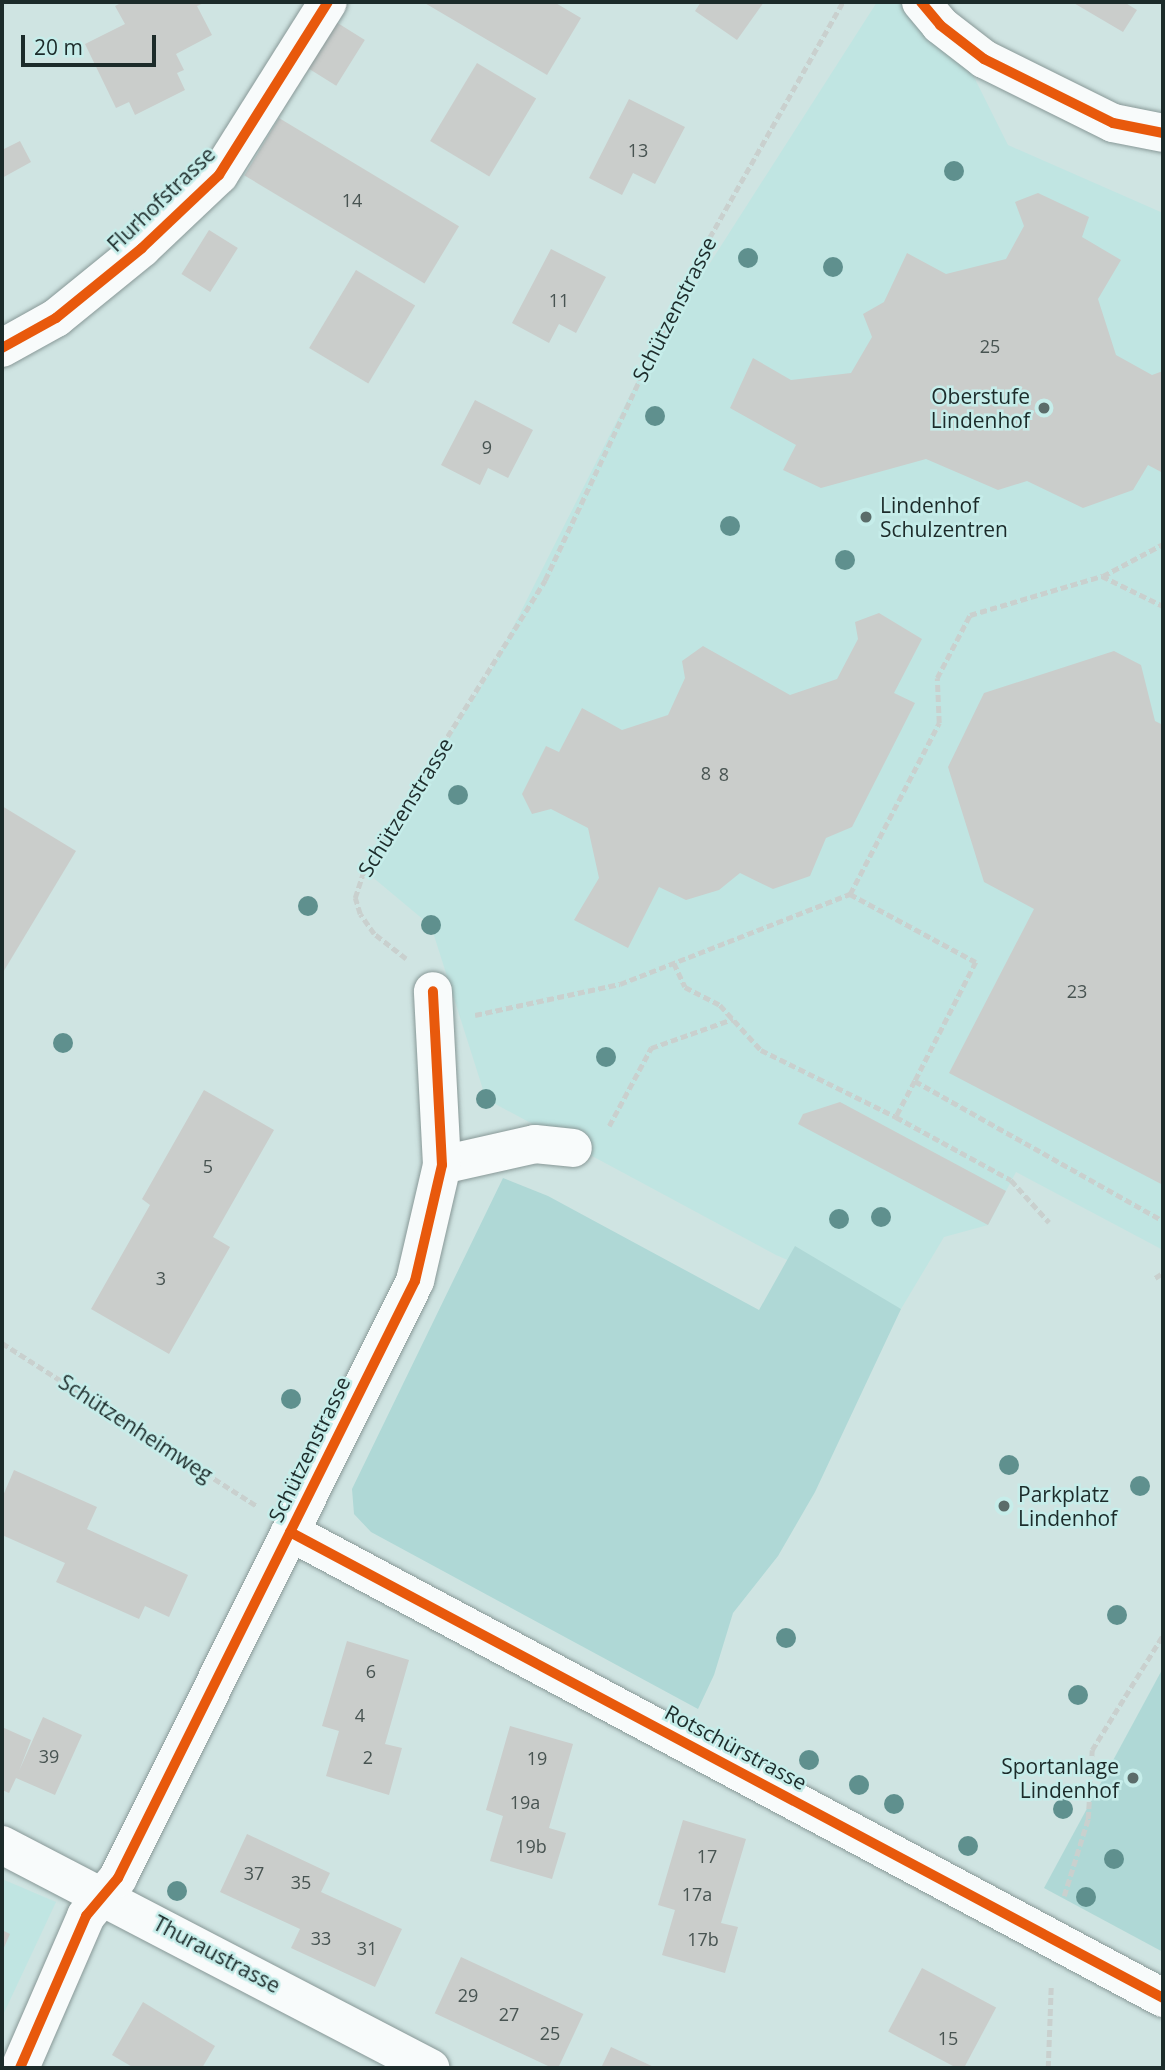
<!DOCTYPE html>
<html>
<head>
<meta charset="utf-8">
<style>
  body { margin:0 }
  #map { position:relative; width:1165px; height:2070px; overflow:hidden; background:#cfe4e2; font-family:"Open Sans",sans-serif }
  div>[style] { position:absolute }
  .built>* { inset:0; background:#c0e5e2 }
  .green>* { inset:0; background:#afd8d6 }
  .building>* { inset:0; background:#cacdcb; transform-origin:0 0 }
  .path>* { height:4.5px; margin-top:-2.25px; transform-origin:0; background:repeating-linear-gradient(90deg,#c9d0ce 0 7px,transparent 0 10.5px) }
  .roads { filter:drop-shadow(0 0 2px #889897) drop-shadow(0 0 2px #889897) }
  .minor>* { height:38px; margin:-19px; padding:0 19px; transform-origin:19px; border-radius:19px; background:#f8fbfb }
  .cycleway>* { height:10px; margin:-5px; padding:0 5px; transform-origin:5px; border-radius:5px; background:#e8590c }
  .trees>* { width:20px; height:20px; margin:-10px; border-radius:50%; background:#5f908e }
  .dots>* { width:19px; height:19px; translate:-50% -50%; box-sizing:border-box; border:4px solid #c6edea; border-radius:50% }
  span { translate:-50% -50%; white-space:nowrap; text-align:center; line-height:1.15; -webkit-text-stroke:5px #c6edea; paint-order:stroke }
  .number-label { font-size:18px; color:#485452 }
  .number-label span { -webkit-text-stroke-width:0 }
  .street-label { font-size:21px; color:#1c2b2a }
  .poi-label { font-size:21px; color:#1c2b2a }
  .right { translate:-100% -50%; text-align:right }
  .left { translate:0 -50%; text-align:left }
  .frame { position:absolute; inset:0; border:4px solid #1c2b2a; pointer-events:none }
  .scale { position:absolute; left:21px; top:35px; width:135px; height:32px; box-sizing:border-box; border:4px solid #1c2b2a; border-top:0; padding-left:9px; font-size:21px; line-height:24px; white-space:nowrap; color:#1c2b2a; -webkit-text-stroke:5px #c6edea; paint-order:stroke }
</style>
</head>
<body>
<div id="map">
  <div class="built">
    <i style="clip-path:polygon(877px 2px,899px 2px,972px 73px,1008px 145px,1163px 213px,1163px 1250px,1016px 1172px,988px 1225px,944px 1237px,901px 1309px,776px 1255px,486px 1099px,431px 926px,364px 870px,491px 671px,646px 363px)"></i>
    <i style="clip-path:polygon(2px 1879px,56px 1902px,2px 2017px)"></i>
  </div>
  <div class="green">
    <i style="clip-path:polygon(503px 1178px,548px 1196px,759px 1310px,795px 1246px,901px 1309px,815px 1492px,778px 1556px,733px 1613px,714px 1675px,698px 1709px,371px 1532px,354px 1514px,352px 1489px)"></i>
    <i style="clip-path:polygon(1163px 1668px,1163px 1952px,1044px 1888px)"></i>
  </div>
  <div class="building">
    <i style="clip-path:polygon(123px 2px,206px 2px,197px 6px,212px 35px,176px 54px,184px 70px,177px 73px,185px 90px,135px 115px,129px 102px,116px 108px,85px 44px,125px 24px,115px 6px)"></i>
    <i style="clip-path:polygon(423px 2px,554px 2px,581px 18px,547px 75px)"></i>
    <i style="clip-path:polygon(701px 2px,764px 2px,737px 40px,695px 11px)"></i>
    <i style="clip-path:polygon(1072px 2px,1124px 2px,1137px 10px,1123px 32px)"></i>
    <i style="left:336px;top:22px;width:34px;height:54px;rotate:32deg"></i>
    <i style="left:477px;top:63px;width:69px;height:91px;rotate:31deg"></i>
    <i style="clip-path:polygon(629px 99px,685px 127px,655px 184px,633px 173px,622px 195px,589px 178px)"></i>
    <i style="left:279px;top:118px;width:210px;height:67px;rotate:31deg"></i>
    <i style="clip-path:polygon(20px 141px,31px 162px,2px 178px,2px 150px)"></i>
    <i style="clip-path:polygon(1038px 193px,1089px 217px,1082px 237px,1121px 260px,1098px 299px,1116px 355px,1152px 375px,1163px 371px,1163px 473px,1148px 465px,1133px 490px,1083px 508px,1027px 481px,998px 490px,926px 459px,821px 488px,783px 470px,796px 445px,730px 408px,753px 358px,791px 380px,851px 373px,872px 337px,863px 314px,884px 302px,907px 253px,946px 274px,1006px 259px,1024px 226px,1015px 202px)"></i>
    <i style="left:209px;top:230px;width:34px;height:52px;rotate:32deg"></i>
    <i style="clip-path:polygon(551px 249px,606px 277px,576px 333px,559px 324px,549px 343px,512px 323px)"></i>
    <i style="left:356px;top:270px;width:69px;height:91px;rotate:31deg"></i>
    <i style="clip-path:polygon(475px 400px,533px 430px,508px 478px,488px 468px,480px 485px,441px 465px)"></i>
    <i style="clip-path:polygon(879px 613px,922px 639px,894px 693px,915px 703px,852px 827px,826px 838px,810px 876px,773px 889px,740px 873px,719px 890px,686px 900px,659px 887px,628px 948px,574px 920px,599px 878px,588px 828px,551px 809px,532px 814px,522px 794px,546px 746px,559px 752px,582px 708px,622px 730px,668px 715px,685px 678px,682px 661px,703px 646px,790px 695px,837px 679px,858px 639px,855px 622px)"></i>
    <i style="clip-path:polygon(1114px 651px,1141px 665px,1155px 721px,1163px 725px,1163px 1185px,949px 1073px,1034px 909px,984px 882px,948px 767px,984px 693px)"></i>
    <i style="clip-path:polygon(2px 806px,76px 851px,2px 974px)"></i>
    <i style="clip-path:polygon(204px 1090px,274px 1130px,213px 1237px,230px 1247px,169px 1354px,91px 1309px,150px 1205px,142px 1199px)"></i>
    <i style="clip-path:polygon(840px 1102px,1006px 1191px,988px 1225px,798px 1124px,803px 1114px)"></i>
    <i style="clip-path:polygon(14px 1470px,97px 1507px,87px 1529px,188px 1575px,169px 1617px,145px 1606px,139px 1619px,56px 1582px,65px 1563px,2px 1535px,2px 1498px)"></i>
    <i style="clip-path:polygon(347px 1641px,409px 1660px,385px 1744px,402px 1748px,389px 1795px,326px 1776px,339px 1731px,322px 1726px)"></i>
    <i style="clip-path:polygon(43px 1717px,82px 1735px,55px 1795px,16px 1778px,9px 1793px,2px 1790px,2px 1727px,31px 1740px,19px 1771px)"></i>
    <i style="clip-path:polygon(510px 1726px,573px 1744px,549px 1828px,566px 1833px,552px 1879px,490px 1861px,503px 1816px,486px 1810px)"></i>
    <i style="clip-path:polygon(683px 1820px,746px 1839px,721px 1923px,738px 1927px,725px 1973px,662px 1955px,675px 1910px,658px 1905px)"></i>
    <i style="clip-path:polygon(247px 1834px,330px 1873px,321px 1892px,402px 1929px,375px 1987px,291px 1948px,300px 1929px,220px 1892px)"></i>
    <i style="clip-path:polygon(2px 1930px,10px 1934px,2px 1952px)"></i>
    <i style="left:461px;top:1957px;width:135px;height:62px;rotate:25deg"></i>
    <i style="left:922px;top:1968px;width:84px;height:72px;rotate:28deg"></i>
    <i style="clip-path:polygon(143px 2002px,215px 2046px,202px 2068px,134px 2068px,112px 2055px)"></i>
    <i style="clip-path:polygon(611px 2047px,656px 2068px,601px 2068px)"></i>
  </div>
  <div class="path">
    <i style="left:1103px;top:576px;width:68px;rotate:-28.1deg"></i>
    <i style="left:850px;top:894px;width:143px;rotate:28.4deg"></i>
    <i style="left:976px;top:962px;width:134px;rotate:117.1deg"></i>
    <i style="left:915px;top:1081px;width:285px;rotate:29.4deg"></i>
    <i style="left:406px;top:959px;width:41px;rotate:-142deg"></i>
    <i style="left:374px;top:934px;width:24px;rotate:-125deg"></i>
    <i style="left:360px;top:914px;width:17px;rotate:-107deg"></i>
    <i style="left:355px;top:898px;width:29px;rotate:-72deg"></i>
    <i style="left:364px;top:870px;width:342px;rotate:-58deg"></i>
    <i style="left:545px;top:580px;width:348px;rotate:-64.7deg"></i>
    <i style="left:694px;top:265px;width:302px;rotate:-60.5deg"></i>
    <i style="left:674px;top:963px;width:26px;rotate:65deg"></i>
    <i style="left:685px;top:987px;width:39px;rotate:27deg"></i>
    <i style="left:720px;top:1005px;width:61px;rotate:47.7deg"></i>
    <i style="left:761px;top:1050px;width:151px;rotate:26.4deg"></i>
    <i style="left:475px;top:1015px;width:148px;rotate:-12.1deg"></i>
    <i style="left:620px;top:984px;width:247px;rotate:-21.4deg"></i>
    <i style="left:850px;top:894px;width:193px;rotate:-62.5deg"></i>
    <i style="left:939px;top:723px;width:45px;rotate:-92.5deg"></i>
    <i style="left:937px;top:678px;width:71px;rotate:-62.4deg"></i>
    <i style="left:970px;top:615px;width:138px;rotate:-16.5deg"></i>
    <i style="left:1102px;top:576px;width:68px;rotate:26.2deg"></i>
    <i style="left:915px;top:1081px;width:41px;rotate:117.8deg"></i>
    <i style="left:896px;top:1117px;width:131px;rotate:28.7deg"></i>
    <i style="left:1011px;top:1180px;width:57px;rotate:47.9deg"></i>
    <i style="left:609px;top:1126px;width:89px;rotate:-61.7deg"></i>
    <i style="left:651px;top:1048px;width:87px;rotate:-19.5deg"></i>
    <i style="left:1155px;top:1278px;width:9px;rotate:-32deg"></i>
    <i style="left:2px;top:1343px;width:303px;rotate:32.6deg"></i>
    <i style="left:1064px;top:1896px;width:81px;rotate:-72.7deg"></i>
    <i style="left:1088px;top:1819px;width:69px;rotate:-86.7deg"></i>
    <i style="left:1092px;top:1750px;width:135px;rotate:-58.3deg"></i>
    <i style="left:1048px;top:2068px;width:83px;rotate:-87.9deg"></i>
  </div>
  <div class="roads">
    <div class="minor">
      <i style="left:921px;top:2px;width:30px;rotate:50deg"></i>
      <i style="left:940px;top:25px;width:56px;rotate:37.7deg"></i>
      <i style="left:984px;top:59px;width:144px;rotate:26.4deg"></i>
      <i style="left:1113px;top:123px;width:51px;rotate:11.3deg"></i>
      <i style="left:2px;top:348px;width:62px;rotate:-29.1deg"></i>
      <i style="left:56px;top:318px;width:111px;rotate:-39.1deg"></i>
      <i style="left:142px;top:248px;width:106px;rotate:-43.5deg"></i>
      <i style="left:219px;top:175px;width:204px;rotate:-57.8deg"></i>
      <i style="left:442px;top:1165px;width:95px;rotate:-12.7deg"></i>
      <i style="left:535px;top:1144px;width:38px;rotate:6deg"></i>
      <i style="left:290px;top:1532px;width:990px;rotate:28.09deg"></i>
      <i style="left:2px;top:1845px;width:483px;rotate:27.5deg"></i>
      <i style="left:20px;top:2068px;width:166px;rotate:-66.5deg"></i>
      <i style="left:86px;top:1916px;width:50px;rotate:-49.9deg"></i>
      <i style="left:118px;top:1878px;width:667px;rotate:-63.55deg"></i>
      <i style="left:415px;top:1281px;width:119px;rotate:-76.9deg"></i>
      <i style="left:442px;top:1165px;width:174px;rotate:-93deg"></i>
    </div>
  </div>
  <div class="cycleway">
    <i style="left:921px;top:2px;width:30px;rotate:50deg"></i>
    <i style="left:940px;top:25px;width:56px;rotate:37.7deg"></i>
    <i style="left:984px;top:59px;width:144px;rotate:26.4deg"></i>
    <i style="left:1113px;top:123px;width:51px;rotate:11.3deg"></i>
    <i style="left:2px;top:348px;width:62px;rotate:-29.1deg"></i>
    <i style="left:56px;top:318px;width:111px;rotate:-39.1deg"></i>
    <i style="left:142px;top:248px;width:106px;rotate:-43.5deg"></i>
    <i style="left:219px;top:175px;width:204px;rotate:-57.8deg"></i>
    <i style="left:290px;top:1532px;width:990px;rotate:28.09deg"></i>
    <i style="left:20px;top:2068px;width:166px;rotate:-66.5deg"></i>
    <i style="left:86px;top:1916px;width:50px;rotate:-49.9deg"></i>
    <i style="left:118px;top:1878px;width:667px;rotate:-63.55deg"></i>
    <i style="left:415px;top:1281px;width:119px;rotate:-76.9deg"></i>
    <i style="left:442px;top:1165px;width:174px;rotate:-93deg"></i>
  </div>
  <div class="trees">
    <i style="left:954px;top:171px"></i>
    <i style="left:748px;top:258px"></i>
    <i style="left:833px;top:267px"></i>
    <i style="left:655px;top:416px"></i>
    <i style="left:730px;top:526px"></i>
    <i style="left:845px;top:560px"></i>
    <i style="left:458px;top:795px"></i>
    <i style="left:308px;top:906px"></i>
    <i style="left:431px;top:925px"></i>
    <i style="left:63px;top:1043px"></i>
    <i style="left:606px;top:1057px"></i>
    <i style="left:486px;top:1099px"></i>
    <i style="left:881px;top:1217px"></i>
    <i style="left:839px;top:1219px"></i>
    <i style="left:291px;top:1399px"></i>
    <i style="left:1009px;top:1465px"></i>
    <i style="left:1140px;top:1486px"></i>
    <i style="left:1117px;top:1615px"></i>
    <i style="left:786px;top:1638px"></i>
    <i style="left:1078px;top:1695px"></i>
    <i style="left:809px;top:1760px"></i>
    <i style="left:859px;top:1785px"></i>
    <i style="left:894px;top:1804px"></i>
    <i style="left:1063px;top:1809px"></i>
    <i style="left:968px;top:1846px"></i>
    <i style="left:1114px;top:1859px"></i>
    <i style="left:177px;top:1891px"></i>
    <i style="left:1086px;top:1897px"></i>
  </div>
  <div class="dots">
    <i style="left:1044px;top:408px;background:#5b6c6a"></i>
    <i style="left:866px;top:517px;background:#5b6c6a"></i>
    <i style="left:1004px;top:1506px;background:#5b6c6a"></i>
    <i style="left:1133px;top:1778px;background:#5b6c6a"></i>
  </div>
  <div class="number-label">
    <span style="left:638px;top:150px">13</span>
    <span style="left:352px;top:200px">14</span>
    <span style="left:559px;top:300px">11</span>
    <span style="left:990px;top:346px">25</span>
    <span style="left:487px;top:447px">9</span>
    <span style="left:706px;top:773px">8</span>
    <span style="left:724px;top:774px">8</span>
    <span style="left:1077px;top:991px">23</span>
    <span style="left:208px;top:1166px">5</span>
    <span style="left:161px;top:1278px">3</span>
    <span style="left:371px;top:1671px">6</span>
    <span style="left:360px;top:1715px">4</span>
    <span style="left:49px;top:1756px">39</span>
    <span style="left:368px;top:1757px">2</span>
    <span style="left:537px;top:1758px">19</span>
    <span style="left:525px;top:1802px">19a</span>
    <span style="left:531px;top:1846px">19b</span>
    <span style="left:707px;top:1856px">17</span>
    <span style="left:254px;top:1873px">37</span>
    <span style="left:301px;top:1882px">35</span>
    <span style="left:697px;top:1894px">17a</span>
    <span style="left:321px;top:1938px">33</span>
    <span style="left:703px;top:1939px">17b</span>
    <span style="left:367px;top:1948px">31</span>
    <span style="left:468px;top:1995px">29</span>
    <span style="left:509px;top:2014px">27</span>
    <span style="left:550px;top:2033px">25</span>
    <span style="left:948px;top:2038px">15</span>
  </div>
  <div class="street-label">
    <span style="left:161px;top:199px;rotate:-44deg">Flurhofstrasse</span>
    <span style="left:674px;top:309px;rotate:-63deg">Schützenstrasse</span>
    <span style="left:405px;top:807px;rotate:-58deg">Schützenstrasse</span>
    <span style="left:136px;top:1428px;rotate:33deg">Schützenheimweg</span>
    <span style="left:309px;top:1449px;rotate:-64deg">Schützenstrasse</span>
    <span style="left:736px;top:1747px;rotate:28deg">Rotschürstrasse</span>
    <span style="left:217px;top:1954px;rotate:28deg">Thuraustrasse</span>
  </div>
  <div class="poi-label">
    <span class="right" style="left:1030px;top:408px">Oberstufe<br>Lindenhof</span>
    <span class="left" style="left:880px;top:517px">Lindenhof<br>Schulzentren</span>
    <span class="left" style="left:1018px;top:1506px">Parkplatz<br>Lindenhof</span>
    <span class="right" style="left:1119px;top:1778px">Sportanlage<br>Lindenhof</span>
  </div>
  <div class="frame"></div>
  <div class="scale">20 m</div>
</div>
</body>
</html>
